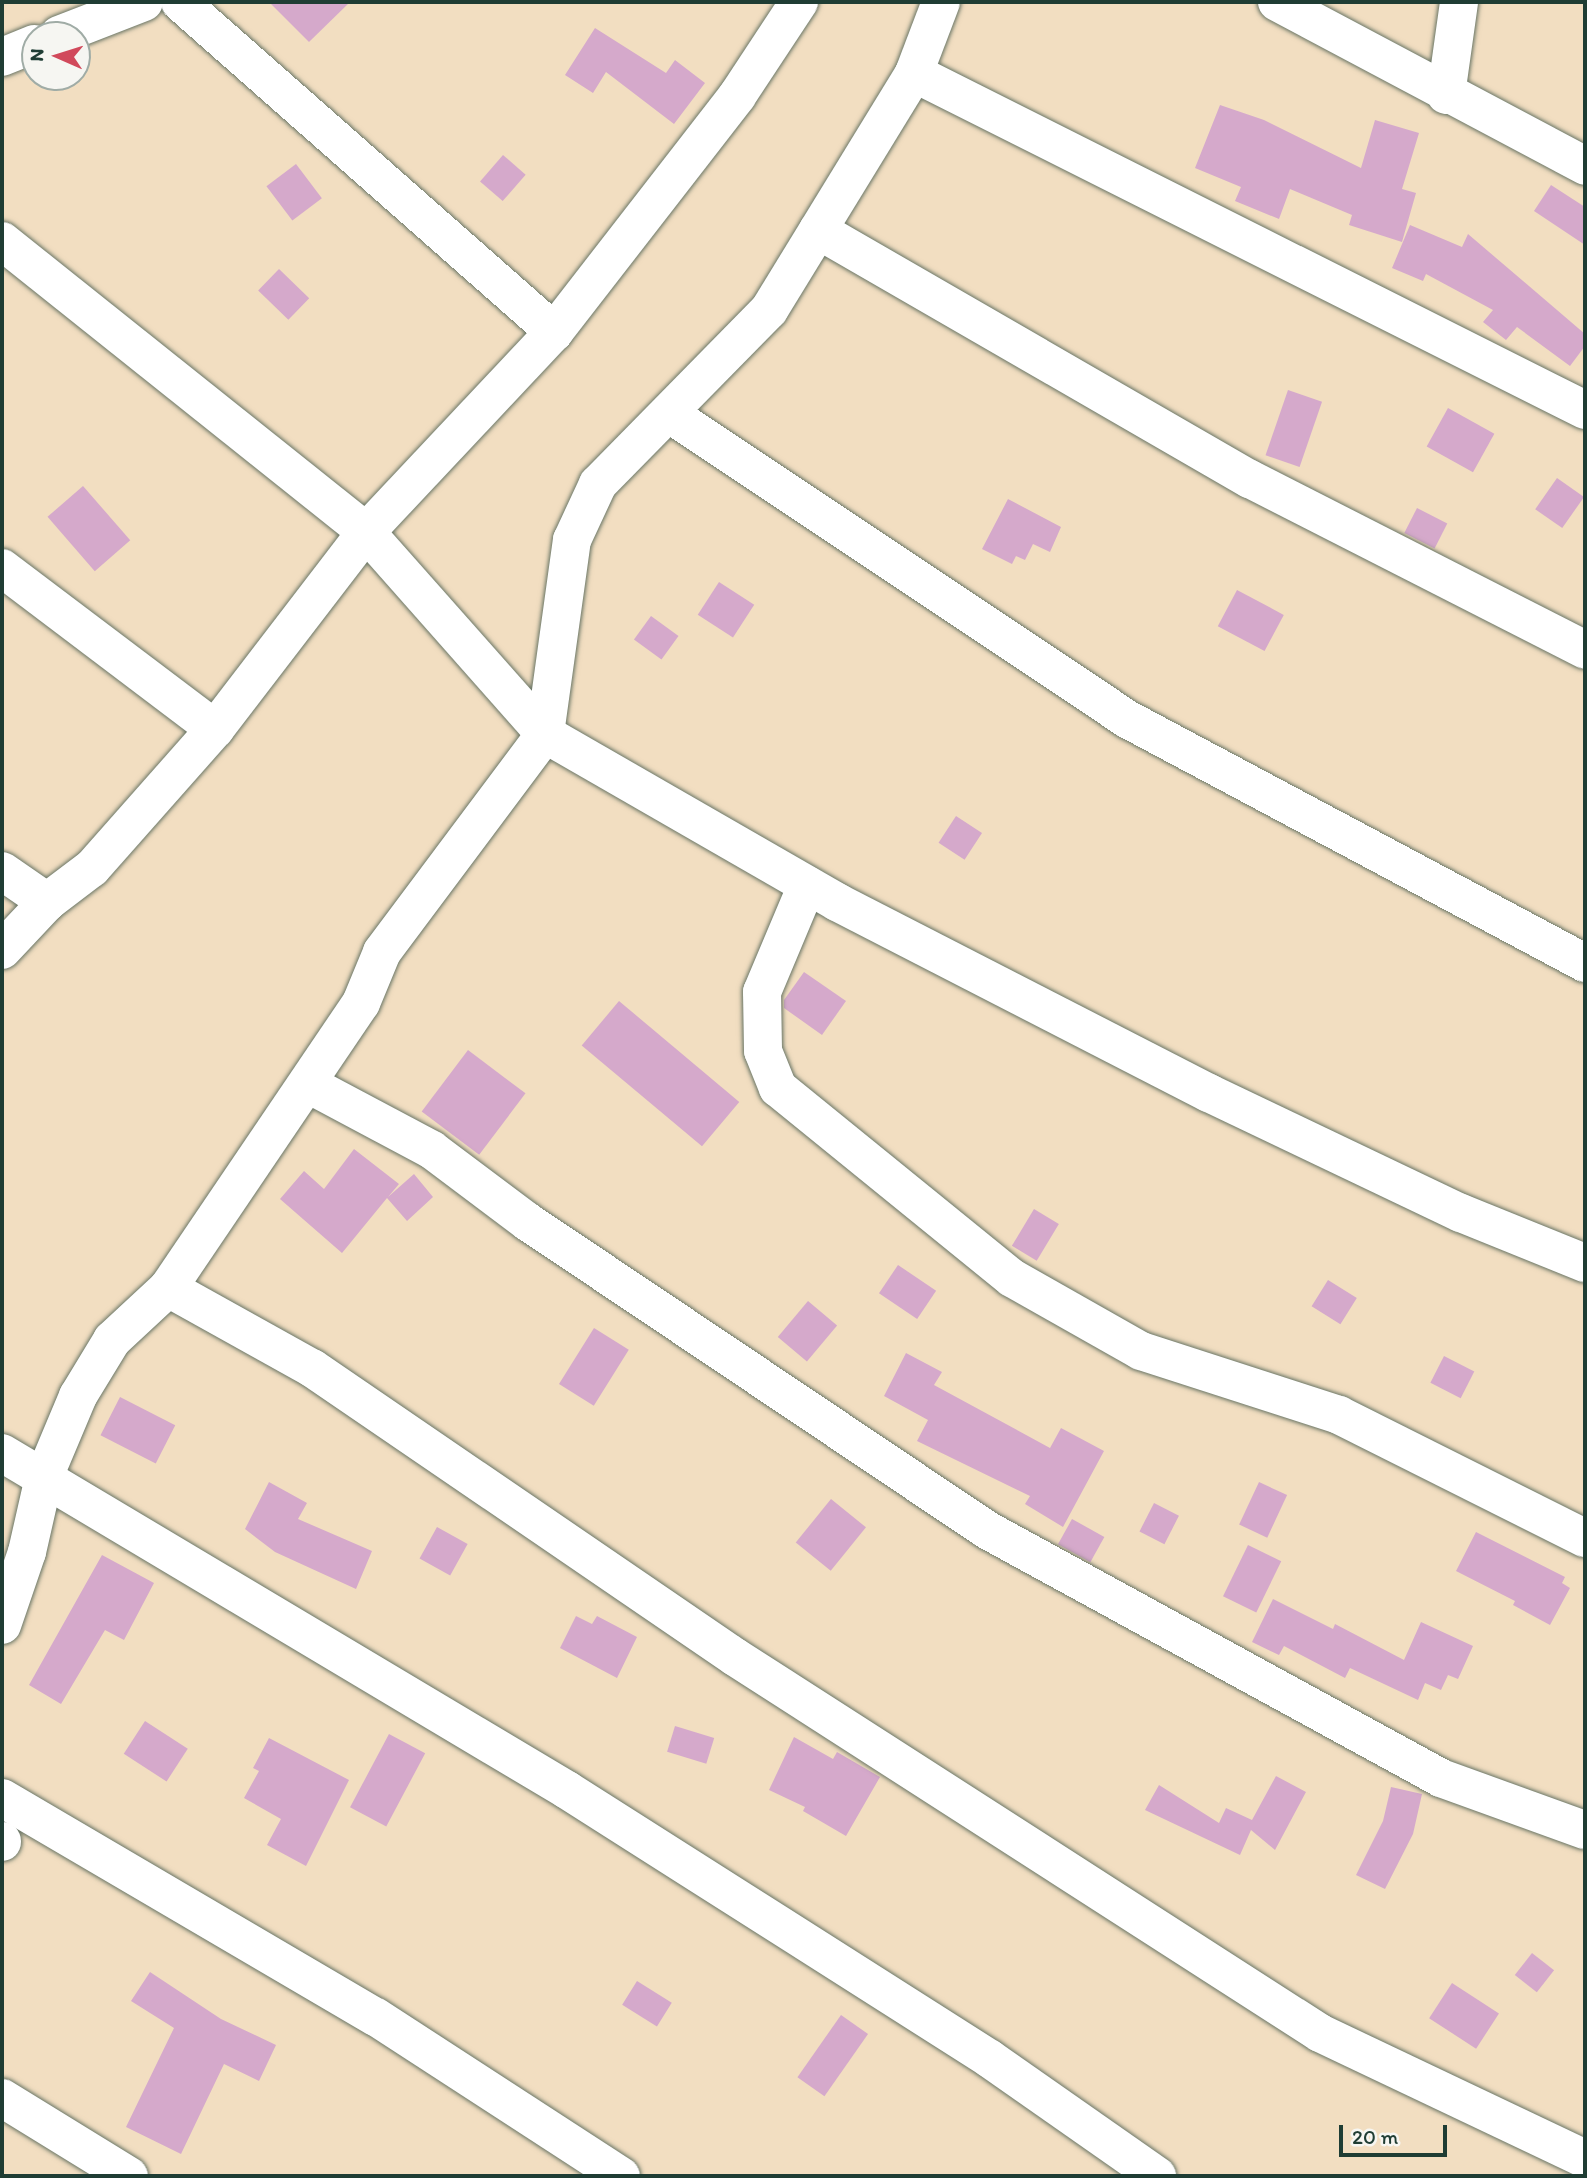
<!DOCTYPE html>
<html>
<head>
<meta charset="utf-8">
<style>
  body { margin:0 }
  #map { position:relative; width:1587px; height:2178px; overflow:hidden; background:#f2dec1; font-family:Itim,sans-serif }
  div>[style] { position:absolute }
  .building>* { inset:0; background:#d5a9cb; transform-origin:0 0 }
  .roads { filter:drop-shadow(0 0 2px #697565) drop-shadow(0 0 2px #697565) }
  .minor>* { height:38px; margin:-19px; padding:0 19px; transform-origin:19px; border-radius:19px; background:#fff }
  span { translate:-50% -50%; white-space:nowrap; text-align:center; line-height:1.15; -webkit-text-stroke:5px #f6f6f2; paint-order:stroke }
  .frame { position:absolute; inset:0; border:4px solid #1f3d34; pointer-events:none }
  .north { position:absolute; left:21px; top:21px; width:70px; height:70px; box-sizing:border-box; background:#f6f6f2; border:2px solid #a0aca6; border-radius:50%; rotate:273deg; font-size:19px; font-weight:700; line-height:28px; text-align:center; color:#1f3d34 }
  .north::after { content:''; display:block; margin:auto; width:24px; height:32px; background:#d1495b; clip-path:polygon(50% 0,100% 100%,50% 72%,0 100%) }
  .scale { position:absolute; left:1339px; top:2125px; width:108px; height:32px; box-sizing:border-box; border:4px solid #1f3d34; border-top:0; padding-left:9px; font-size:21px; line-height:24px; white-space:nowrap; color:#1f3d34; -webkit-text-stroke:5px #f6f6f2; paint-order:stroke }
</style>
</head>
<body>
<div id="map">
  <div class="building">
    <i style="clip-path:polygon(269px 2px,350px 2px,309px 42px)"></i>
    <i style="clip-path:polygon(595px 28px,666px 73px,675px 60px,705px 83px,674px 124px,606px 72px,593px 93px,565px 75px)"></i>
    <i style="clip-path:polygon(1220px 105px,1264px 120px,1361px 168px,1375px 120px,1419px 133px,1402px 189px,1416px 193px,1402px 242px,1349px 225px,1352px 215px,1290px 189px,1279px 219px,1235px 201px,1241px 187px,1195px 168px)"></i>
    <i style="left:503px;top:155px;width:30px;height:35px;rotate:41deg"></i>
    <i style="left:296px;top:164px;width:43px;height:37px;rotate:53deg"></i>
    <i style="clip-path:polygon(1551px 185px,1585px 207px,1585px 245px,1534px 211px)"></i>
    <i style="clip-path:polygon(1410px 225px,1462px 247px,1468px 234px,1585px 334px,1585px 346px,1570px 366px,1517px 327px,1506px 340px,1483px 322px,1493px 310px,1426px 274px,1423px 281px,1392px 268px)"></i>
    <i style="left:279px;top:269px;width:42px;height:30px;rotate:44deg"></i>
    <i style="left:1288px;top:390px;width:36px;height:69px;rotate:19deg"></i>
    <i style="left:1448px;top:408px;width:53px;height:44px;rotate:29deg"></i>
    <i style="left:1557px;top:478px;width:33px;height:38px;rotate:35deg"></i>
    <i style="left:83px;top:486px;width:72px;height:47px;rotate:49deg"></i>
    <i style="clip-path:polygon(1008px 499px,1061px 527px,1050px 552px,1033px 544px,1025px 560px,1016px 556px,1012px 564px,982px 549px)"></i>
    <i style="left:1417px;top:508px;width:34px;height:28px;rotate:27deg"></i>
    <i style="left:719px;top:582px;width:42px;height:39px;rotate:33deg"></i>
    <i style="left:1237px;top:590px;width:53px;height:41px;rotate:28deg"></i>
    <i style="left:651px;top:616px;width:34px;height:29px;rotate:36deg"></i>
    <i style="left:956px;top:816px;width:31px;height:32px;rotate:33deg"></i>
    <i style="clip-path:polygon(804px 972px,846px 1001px,822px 1035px,784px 1008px,784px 1000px)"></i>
    <i style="left:619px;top:1001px;width:157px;height:58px;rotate:40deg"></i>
    <i style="left:468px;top:1050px;width:72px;height:77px;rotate:37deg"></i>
    <i style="clip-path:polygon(354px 1149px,399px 1184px,388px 1197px,414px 1174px,433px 1197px,407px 1221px,387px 1198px,342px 1253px,280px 1199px,304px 1171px,324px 1189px)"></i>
    <i style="left:1034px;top:1209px;width:29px;height:43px;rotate:31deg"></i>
    <i style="left:898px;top:1265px;width:46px;height:34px;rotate:34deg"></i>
    <i style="left:1328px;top:1280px;width:34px;height:31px;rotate:32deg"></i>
    <i style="left:808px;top:1301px;width:38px;height:47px;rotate:40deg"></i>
    <i style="left:594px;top:1328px;width:41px;height:66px;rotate:32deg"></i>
    <i style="clip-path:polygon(906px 1353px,942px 1372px,934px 1385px,1050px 1448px,1061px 1428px,1104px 1451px,1063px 1527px,1025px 1504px,1030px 1496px,917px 1441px,928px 1420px,884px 1396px)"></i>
    <i style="left:1444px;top:1356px;width:34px;height:30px;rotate:27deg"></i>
    <i style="left:120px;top:1397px;width:62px;height:43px;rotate:27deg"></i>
    <i style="clip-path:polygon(269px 1482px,307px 1503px,298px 1519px,372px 1551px,356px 1589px,275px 1552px,245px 1529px)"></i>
    <i style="left:1259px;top:1482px;width:31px;height:47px;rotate:25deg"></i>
    <i style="left:831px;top:1499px;width:45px;height:56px;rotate:39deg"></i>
    <i style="left:1154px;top:1503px;width:28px;height:32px;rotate:27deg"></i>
    <i style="left:1072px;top:1519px;width:37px;height:29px;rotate:29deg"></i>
    <i style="left:437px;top:1527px;width:35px;height:36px;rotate:29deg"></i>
    <i style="clip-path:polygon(1476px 1532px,1565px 1577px,1562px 1583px,1570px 1588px,1550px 1625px,1513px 1605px,1515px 1601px,1456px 1571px)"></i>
    <i style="left:1248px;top:1545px;width:37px;height:57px;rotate:26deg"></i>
    <i style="clip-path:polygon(102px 1555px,154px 1583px,124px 1640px,105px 1630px,61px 1704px,29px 1685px)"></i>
    <i style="clip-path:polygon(1273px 1599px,1333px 1629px,1335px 1624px,1404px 1660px,1421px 1622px,1473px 1646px,1458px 1679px,1448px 1675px,1441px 1690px,1425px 1683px,1418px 1700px,1350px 1668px,1345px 1678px,1284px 1646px,1279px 1655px,1252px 1642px)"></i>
    <i style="clip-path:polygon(576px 1616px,592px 1624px,597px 1616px,637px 1637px,617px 1678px,560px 1648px)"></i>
    <i style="left:145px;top:1721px;width:51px;height:39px;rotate:33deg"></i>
    <i style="left:675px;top:1726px;width:41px;height:27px;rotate:17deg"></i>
    <i style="left:389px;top:1734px;width:41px;height:83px;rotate:28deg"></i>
    <i style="clip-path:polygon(794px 1737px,833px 1759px,837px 1752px,880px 1777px,846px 1836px,803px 1811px,805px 1807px,769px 1790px)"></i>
    <i style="clip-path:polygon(269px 1738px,349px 1780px,306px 1866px,267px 1845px,281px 1819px,244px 1798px,259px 1771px,253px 1768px)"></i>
    <i style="clip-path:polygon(1276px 1776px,1306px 1792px,1275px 1850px,1251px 1830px,1240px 1855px,1145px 1810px,1159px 1785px,1219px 1823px,1226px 1808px,1252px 1820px)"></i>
    <i style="clip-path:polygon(1391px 1787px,1422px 1794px,1413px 1834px,1385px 1889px,1356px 1875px,1383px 1821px)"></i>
    <i style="left:1532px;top:1953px;width:28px;height:28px;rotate:38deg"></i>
    <i style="clip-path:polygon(150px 1972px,221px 2019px,276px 2045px,259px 2081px,224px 2064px,181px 2154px,126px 2127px,174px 2028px,131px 2001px)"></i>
    <i style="left:637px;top:1981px;width:41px;height:28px;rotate:32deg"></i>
    <i style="left:1452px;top:1983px;width:56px;height:42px;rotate:33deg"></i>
    <i style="left:841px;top:2015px;width:33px;height:76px;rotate:35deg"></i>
  </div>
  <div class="roads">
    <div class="minor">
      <i style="left:180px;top:2px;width:499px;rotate:41.4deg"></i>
      <i style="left:1277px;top:2px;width:349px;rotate:28deg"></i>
      <i style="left:59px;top:35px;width:91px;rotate:-21.2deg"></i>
      <i style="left:2px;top:57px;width:35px;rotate:-22deg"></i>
      <i style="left:914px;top:73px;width:751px;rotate:26.67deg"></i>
      <i style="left:1446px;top:95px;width:94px;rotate:-82deg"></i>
      <i style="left:818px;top:230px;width:499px;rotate:30deg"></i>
      <i style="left:1250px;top:479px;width:376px;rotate:27deg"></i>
      <i style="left:2px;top:241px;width:466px;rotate:38.6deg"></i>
      <i style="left:366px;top:532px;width:270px;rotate:48.5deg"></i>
      <i style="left:545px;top:734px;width:337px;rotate:29.9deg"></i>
      <i style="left:837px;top:902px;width:418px;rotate:27.2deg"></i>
      <i style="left:1209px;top:1093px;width:279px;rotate:25.5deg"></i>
      <i style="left:1461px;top:1213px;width:134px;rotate:22deg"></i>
      <i style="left:670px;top:414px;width:549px;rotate:33.72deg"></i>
      <i style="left:1127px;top:719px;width:519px;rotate:28.05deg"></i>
      <i style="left:2px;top:568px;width:267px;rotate:37.1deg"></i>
      <i style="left:2px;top:871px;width:55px;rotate:34.6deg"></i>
      <i style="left:807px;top:885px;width:116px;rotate:112.8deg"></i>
      <i style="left:762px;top:992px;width:59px;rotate:89deg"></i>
      <i style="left:763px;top:1051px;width:40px;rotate:68deg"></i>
      <i style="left:778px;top:1088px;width:301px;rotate:39.1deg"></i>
      <i style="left:1012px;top:1278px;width:148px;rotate:29.5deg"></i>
      <i style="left:1141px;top:1351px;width:208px;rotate:17.9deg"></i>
      <i style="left:1339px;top:1415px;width:275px;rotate:26.6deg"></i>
      <i style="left:2px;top:950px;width:66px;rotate:-46.8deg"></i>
      <i style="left:47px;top:902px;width:56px;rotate:-37.1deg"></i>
      <i style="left:92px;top:868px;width:186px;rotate:-48.5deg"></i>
      <i style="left:215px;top:729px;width:248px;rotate:-52.5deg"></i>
      <i style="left:366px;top:532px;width:274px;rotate:-46.8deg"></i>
      <i style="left:554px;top:332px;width:299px;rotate:-52.2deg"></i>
      <i style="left:737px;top:96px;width:113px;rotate:-56.6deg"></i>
      <i style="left:308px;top:1084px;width:140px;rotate:28deg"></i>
      <i style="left:432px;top:1150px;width:120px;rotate:36.9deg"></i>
      <i style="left:528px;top:1222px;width:553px;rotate:33.86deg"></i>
      <i style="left:987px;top:1530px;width:517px;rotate:28.65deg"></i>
      <i style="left:1441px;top:1778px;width:153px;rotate:19.9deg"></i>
      <i style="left:168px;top:1288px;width:165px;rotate:29.1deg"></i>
      <i style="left:312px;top:1368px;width:512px;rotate:34.34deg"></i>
      <i style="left:735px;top:1657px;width:695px;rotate:32.73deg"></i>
      <i style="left:1320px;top:2033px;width:293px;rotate:25.4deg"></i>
      <i style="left:2px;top:1453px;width:658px;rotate:30.81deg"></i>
      <i style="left:567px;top:1790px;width:501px;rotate:32.45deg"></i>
      <i style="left:990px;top:2059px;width:204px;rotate:35deg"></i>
      <i style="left:2px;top:1625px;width:77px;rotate:-71.1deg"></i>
      <i style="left:27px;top:1552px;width:77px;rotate:-77.2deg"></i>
      <i style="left:44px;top:1477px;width:88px;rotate:-67.2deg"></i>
      <i style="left:78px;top:1396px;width:66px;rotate:-58.7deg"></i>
      <i style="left:112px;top:1340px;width:76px;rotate:-42.9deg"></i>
      <i style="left:168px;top:1288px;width:344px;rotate:-55.9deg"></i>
      <i style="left:361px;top:1003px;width:55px;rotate:-67.6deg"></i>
      <i style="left:382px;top:952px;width:272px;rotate:-53.2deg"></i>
      <i style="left:545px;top:734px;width:196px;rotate:-82.1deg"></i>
      <i style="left:572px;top:540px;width:62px;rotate:-65.1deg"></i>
      <i style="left:598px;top:484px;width:244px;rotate:-45.5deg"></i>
      <i style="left:769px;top:310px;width:278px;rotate:-58.5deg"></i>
      <i style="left:914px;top:73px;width:76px;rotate:-69.2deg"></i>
      <i style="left:2px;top:1798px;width:433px;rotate:30.4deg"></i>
      <i style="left:376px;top:2017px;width:292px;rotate:33deg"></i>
      <i style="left:2px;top:1841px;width:1px;rotate:90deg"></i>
      <i style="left:2px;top:2098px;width:149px;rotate:31.6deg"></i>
    </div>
  </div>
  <div class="frame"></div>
  <div class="north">N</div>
  <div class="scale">20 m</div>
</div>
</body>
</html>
